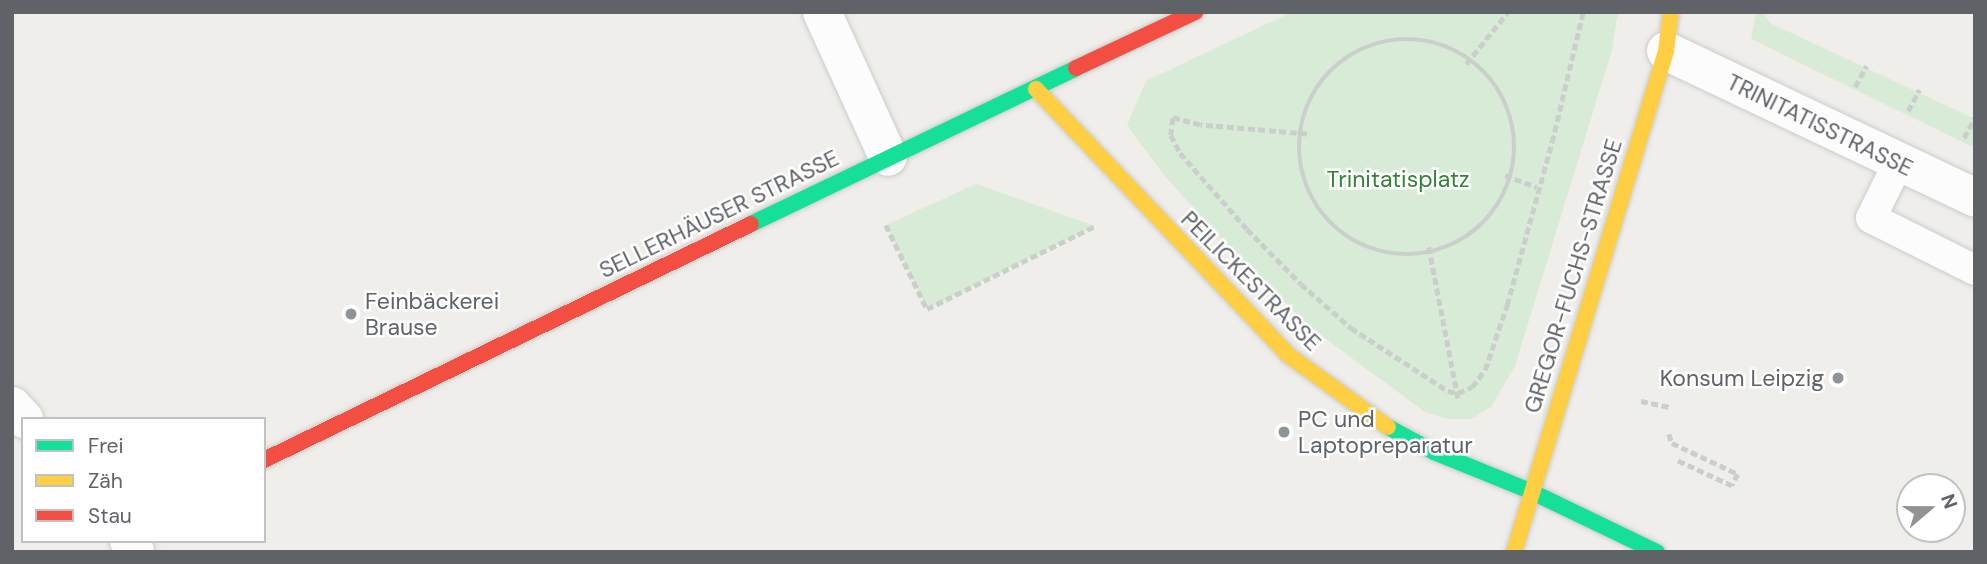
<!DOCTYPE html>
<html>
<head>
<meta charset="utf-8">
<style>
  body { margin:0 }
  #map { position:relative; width:1987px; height:564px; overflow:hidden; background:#efeeea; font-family:"DM Sans",sans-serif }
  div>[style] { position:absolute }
  .green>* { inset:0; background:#d8ebd6 }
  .path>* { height:4.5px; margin-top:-2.25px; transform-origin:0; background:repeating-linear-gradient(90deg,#cacfcc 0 7px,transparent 0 10.5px) }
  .path>.ring { margin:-2.25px; padding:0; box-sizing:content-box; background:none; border:4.5px solid #cacfcc; border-radius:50% }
  .roads { filter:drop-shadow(0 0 2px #cbcccc) drop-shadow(0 0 2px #cbcccc) }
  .lane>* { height:30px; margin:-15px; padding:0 15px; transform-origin:15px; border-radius:15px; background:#fdfcfc }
  .street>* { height:38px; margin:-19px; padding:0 19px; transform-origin:19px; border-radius:19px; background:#fdfcfc }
  .fast>* { height:16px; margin:-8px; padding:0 8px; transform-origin:8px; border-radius:8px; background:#16e098 }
  .slow>* { height:16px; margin:-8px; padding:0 8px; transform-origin:8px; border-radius:8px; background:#ffcf43 }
  .jam>* { height:16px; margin:-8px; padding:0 8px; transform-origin:8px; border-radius:8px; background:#f24e42 }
  .dots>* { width:19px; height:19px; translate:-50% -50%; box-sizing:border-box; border:4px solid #fff; border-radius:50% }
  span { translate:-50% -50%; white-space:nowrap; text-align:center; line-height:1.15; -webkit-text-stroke:5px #fff; paint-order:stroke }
  .street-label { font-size:23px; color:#5f6368 }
  .park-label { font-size:23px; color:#348238 }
  .poi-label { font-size:23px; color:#5f6368 }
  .left { translate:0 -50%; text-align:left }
  .right { translate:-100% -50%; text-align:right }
  .frame { position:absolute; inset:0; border:14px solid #5f6368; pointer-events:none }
  .legend { position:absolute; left:21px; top:417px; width:245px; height:126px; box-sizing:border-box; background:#fff; border:2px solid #bfc1c3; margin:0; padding:9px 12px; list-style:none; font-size:21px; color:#5f6368 }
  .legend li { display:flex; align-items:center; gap:14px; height:35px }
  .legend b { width:35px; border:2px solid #bfc1c3 }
  .north { position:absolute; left:1896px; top:473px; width:70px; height:70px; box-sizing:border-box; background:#fff; border:2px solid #bfc1c3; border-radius:50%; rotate:70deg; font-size:19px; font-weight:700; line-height:28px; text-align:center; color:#5f6368 }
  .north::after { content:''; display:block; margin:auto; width:24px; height:32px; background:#919496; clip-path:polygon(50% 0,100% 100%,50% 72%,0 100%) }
</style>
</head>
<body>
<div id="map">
  <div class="green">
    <i style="clip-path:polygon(1292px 12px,1618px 12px,1612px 50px,1515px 366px,1491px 407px,1471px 419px,1448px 419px,1425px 412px,1315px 331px,1237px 257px,1163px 174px,1127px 125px,1146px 81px)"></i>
    <i style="clip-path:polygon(1756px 12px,1763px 12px,1770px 23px,1975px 119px,1975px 148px,1751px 39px)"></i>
    <i style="clip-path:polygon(976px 184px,1095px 226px,927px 309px,886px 225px)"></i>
  </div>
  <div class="path">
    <i class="ring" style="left:1299px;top:39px;width:211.5px;height:211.5px"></i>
    <i style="left:1466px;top:64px;width:67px;rotate:-51.1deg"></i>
    <i style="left:1855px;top:87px;width:24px;rotate:-62deg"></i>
    <i style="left:1908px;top:111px;width:24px;rotate:-62deg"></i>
    <i style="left:1307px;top:134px;width:107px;rotate:-175.2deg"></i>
    <i style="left:1200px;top:125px;width:28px;rotate:-165deg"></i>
    <i style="left:1173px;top:118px;width:17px;rotate:97deg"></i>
    <i style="left:1171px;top:135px;width:20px;rotate:63deg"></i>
    <i style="left:1180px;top:153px;width:101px;rotate:48.6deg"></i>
    <i style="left:1247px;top:229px;width:77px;rotate:45.5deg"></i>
    <i style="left:1301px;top:284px;width:67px;rotate:41.3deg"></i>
    <i style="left:1351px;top:328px;width:116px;rotate:33deg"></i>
    <i style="left:1448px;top:391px;width:10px;rotate:11deg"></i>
    <i style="left:1458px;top:393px;width:15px;rotate:-23deg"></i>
    <i style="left:1472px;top:387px;width:21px;rotate:-53deg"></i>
    <i style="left:1485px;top:370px;width:69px;rotate:-71.3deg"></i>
    <i style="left:1507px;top:305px;width:169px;rotate:-74.6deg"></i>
    <i style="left:1552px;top:142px;width:134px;rotate:-76.6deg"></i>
    <i style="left:1964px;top:138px;width:24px;rotate:-62deg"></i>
    <i style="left:1505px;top:175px;width:34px;rotate:21deg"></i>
    <i style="left:886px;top:225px;width:93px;rotate:64deg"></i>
    <i style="left:927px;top:309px;width:187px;rotate:-26.3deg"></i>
    <i style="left:1429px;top:247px;width:154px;rotate:79.1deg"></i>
    <i style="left:1641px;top:401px;width:29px;rotate:12deg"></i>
    <i style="left:1669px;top:434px;width:9px;rotate:72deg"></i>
    <i style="left:1672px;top:443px;width:73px;rotate:25.2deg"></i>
    <i style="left:1738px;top:474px;width:13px;rotate:117deg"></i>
    <i style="left:1732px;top:486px;width:62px;rotate:-155.1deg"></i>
  </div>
  <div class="roads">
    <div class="lane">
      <i style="left:1898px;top:163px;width:61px;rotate:116.1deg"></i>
      <i style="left:1871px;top:218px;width:116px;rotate:26.6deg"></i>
    </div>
    <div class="street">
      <i style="left:822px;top:12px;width:159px;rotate:65.5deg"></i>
      <i style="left:1666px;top:51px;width:342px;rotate:25.4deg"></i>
      <i style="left:12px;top:406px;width:18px;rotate:47deg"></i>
      <i style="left:129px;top:541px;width:13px;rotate:61deg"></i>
    </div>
    <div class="fast">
      <i style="left:751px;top:224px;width:361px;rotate:-25.6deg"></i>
      <i style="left:1388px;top:427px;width:52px;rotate:28.5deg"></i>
      <i style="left:1434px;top:452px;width:104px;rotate:22.1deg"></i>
      <i style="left:1530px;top:491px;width:141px;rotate:25.7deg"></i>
    </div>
    <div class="slow">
      <i style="left:1036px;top:89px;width:366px;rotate:46.5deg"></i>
      <i style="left:1288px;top:355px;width:123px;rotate:35.8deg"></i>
      <i style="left:1514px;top:552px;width:524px;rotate:-73.12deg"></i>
      <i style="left:1666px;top:51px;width:39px;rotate:-83deg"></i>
    </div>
    <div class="jam">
      <i style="left:1076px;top:68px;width:132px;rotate:-25.2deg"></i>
      <i style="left:264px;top:460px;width:541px;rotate:-25.85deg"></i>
    </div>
  </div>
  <div class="dots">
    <i style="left:351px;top:314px;background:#919496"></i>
    <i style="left:1838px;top:378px;background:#919496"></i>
    <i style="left:1284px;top:432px;background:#919496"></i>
  </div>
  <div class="street-label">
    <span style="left:1820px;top:125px;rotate:26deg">TRINITATISSTRASSE</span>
    <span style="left:719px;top:214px;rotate:-26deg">SELLERHÄUSER STRASSE</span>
    <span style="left:1573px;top:276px;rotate:-73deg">GREGOR-FUCHS-STRASSE</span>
    <span style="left:1251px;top:281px;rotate:45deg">PEILICKESTRASSE</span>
  </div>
  <div class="park-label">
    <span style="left:1398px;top:179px">Trinitatisplatz</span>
  </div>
  <div class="poi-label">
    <span class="left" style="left:365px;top:314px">Feinbäckerei<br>Brause</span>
    <span class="right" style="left:1824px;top:378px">Konsum Leipzig</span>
    <span class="left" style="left:1298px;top:432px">PC und<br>Laptopreparatur</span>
  </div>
  <div class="frame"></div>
  <ul class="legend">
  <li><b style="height:9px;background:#16e098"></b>Frei</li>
  <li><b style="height:9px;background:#ffcf43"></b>Zäh</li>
  <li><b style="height:9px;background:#f24e42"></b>Stau</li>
  </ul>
  <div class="north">N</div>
</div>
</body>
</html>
